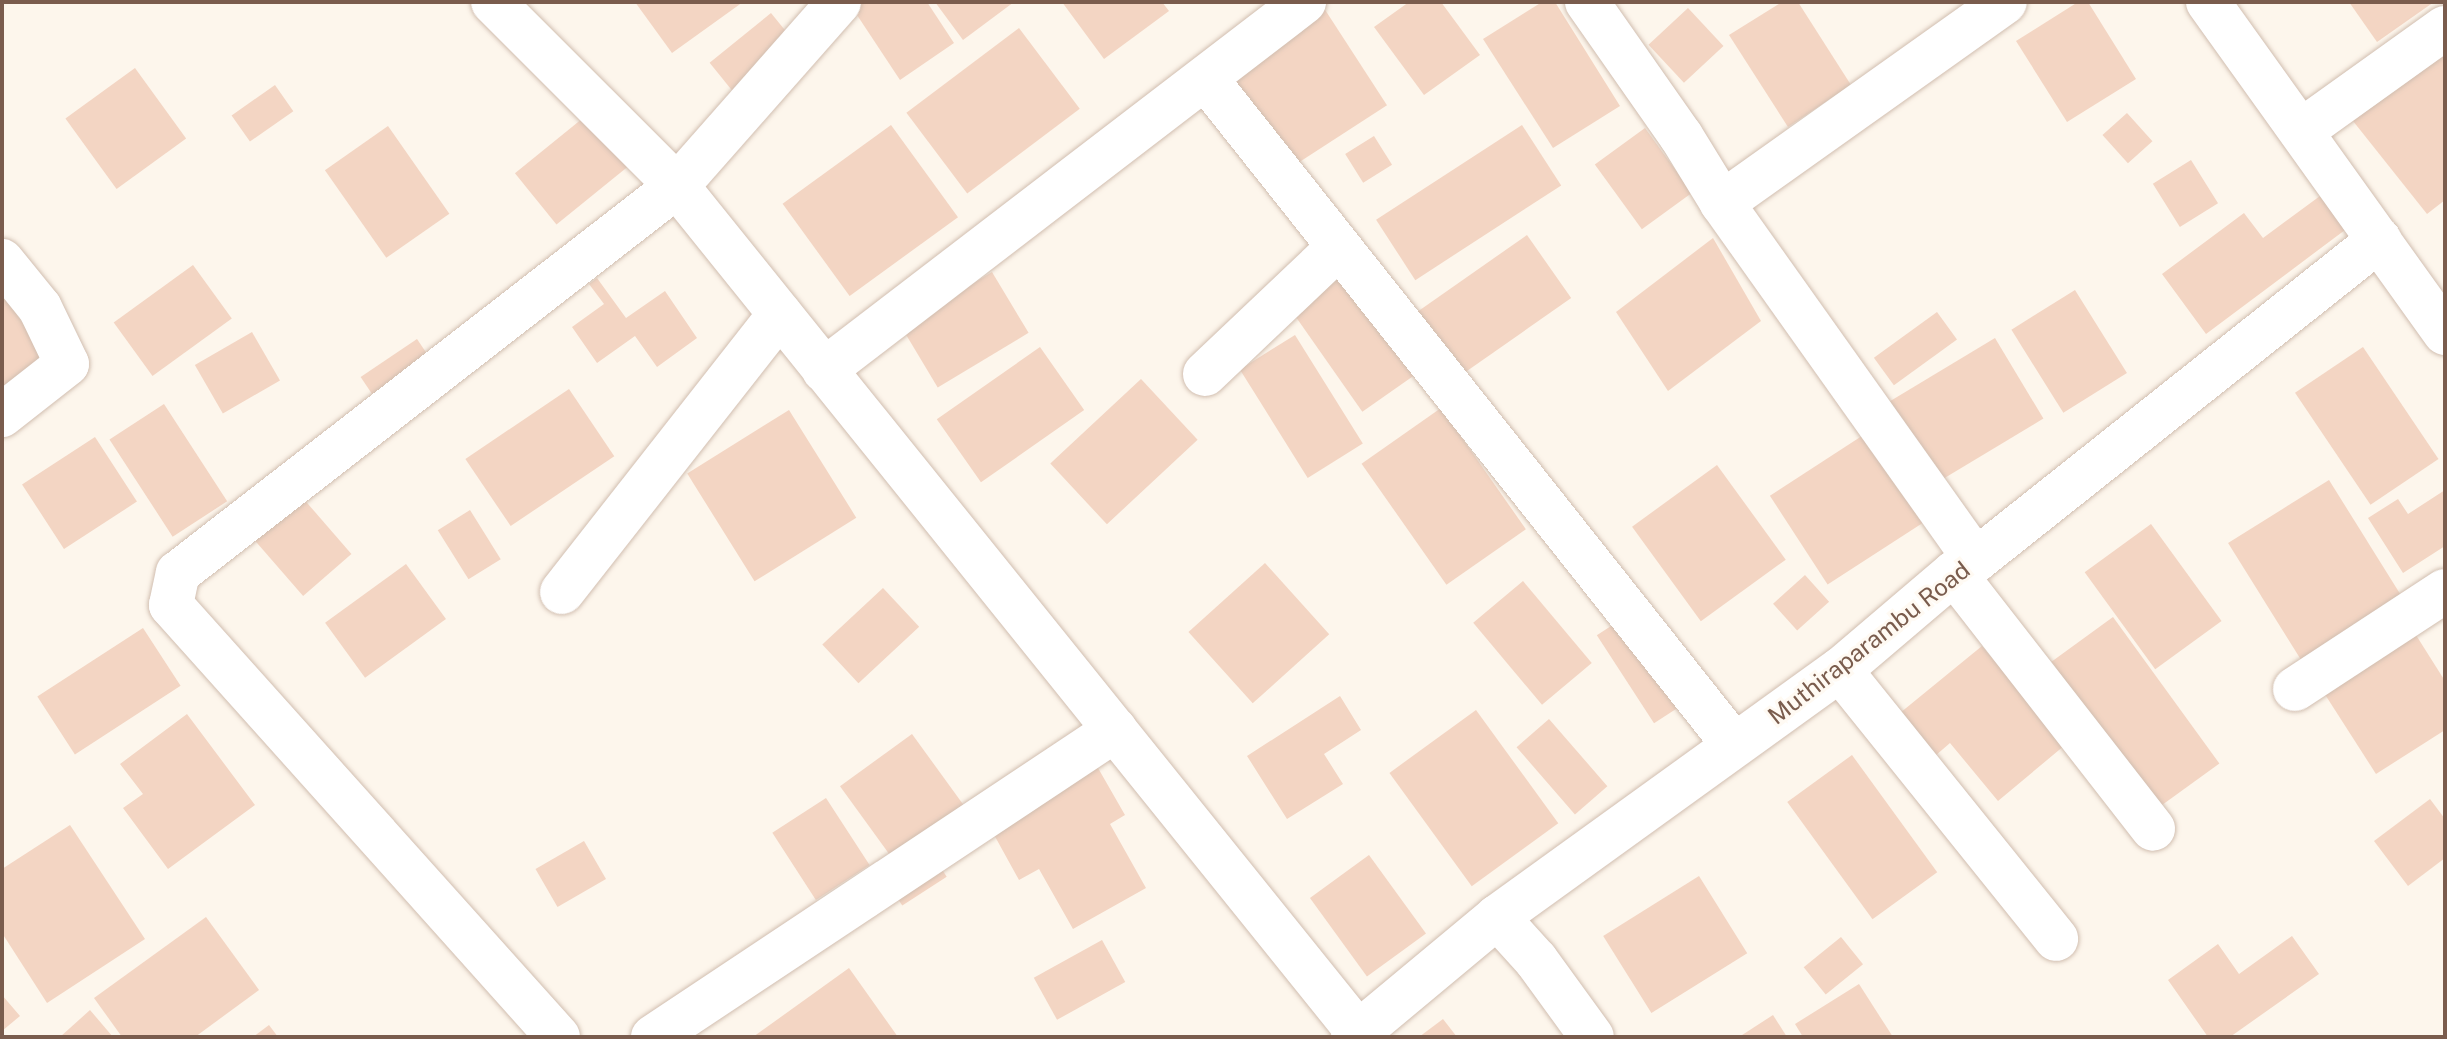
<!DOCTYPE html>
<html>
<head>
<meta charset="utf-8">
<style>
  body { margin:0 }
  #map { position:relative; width:2447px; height:1039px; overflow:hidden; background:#fdf6ec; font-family:"Public Sans",sans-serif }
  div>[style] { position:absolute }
  .building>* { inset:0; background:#f3d5c3; transform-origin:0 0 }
  .roads { filter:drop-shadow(0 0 2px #d1beb0) drop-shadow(0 0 2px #d1beb0) }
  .minor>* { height:44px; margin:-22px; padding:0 22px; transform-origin:22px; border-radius:22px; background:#fff }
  span { translate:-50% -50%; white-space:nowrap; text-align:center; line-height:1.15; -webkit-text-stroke:6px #fffaf3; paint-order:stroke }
  .street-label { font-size:24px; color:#7a5c4d }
  .frame { position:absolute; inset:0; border:4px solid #7a5c4d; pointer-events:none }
</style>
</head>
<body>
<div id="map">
  <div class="building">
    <i style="clip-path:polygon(635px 2px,743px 2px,672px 53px)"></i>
    <i style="clip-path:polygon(864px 2px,927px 2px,954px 43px,900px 80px,853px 9px)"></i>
    <i style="clip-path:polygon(935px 2px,1014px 2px,963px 40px)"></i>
    <i style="clip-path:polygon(1062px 2px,1162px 2px,1169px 11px,1104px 59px)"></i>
    <i style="left:1320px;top:2px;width:123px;height:126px;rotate:57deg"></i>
    <i style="clip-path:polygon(1409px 2px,1441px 2px,1480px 55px,1424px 95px,1374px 27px)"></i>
    <i style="clip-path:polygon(1542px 2px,1555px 2px,1620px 106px,1553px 148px,1483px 39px)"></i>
    <i style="clip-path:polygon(1782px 2px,1798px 2px,1851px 85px,1788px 127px,1729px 35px)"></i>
    <i style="clip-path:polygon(2078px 2px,2088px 2px,2136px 79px,2067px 122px,2016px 41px)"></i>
    <i style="clip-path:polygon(2349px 2px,2434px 2px,2377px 42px)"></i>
    <i style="left:1688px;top:8px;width:52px;height:54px;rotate:47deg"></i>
    <i style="left:771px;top:13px;width:48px;height:79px;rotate:51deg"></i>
    <i style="left:1019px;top:28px;width:101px;height:141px;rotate:53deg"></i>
    <i style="clip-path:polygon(2445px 51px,2445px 200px,2427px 214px,2353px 121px)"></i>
    <i style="left:135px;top:68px;width:87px;height:86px;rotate:54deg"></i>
    <i style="left:275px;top:85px;width:32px;height:53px;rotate:55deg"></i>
    <i style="left:2127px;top:113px;width:38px;height:33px;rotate:48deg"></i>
    <i style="left:588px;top:114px;width:66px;height:94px;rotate:51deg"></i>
    <i style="left:891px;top:125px;width:114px;height:134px;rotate:54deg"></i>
    <i style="left:1522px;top:125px;width:72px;height:174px;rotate:57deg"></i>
    <i style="left:388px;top:126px;width:107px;height:77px;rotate:55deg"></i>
    <i style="left:1645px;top:128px;width:80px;height:62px;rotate:54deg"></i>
    <i style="left:1374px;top:136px;width:34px;height:34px;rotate:58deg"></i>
    <i style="left:2191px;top:160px;width:51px;height:45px;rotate:58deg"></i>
    <i style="clip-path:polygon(2320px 196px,2345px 230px,2206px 334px,2162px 274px,2244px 213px,2263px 238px)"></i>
    <i style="left:1527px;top:235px;width:77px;height:139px;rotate:55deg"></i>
    <i style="clip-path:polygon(1713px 238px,1761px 321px,1668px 391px,1616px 312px)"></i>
    <i style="left:1360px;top:262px;width:124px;height:84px;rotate:55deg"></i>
    <i style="left:193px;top:265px;width:66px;height:98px;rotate:54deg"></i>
    <i style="left:992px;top:272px;width:71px;height:106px;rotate:59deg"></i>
    <i style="clip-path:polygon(597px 278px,626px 318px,665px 291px,697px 338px,657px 367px,635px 336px,597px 363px,572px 327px,604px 304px,589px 284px)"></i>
    <i style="left:2075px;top:290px;width:98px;height:75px;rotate:58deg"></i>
    <i style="clip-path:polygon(5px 296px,52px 369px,2px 401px,2px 298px)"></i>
    <i style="left:1937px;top:312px;width:34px;height:78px;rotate:54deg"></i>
    <i style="left:252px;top:332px;width:56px;height:66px;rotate:60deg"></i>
    <i style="left:1295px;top:335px;width:128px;height:65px;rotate:58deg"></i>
    <i style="left:1995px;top:338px;width:94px;height:125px;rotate:59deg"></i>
    <i style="left:417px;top:339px;width:50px;height:68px;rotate:56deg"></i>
    <i style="left:1040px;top:347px;width:77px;height:126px;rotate:55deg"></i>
    <i style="left:2363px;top:347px;width:135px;height:82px;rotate:56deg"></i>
    <i style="left:1141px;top:379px;width:83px;height:124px;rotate:47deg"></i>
    <i style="left:569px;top:389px;width:81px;height:125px;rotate:56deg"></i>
    <i style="left:164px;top:404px;width:116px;height:65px;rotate:57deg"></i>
    <i style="left:1441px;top:408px;width:148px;height:97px;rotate:55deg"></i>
    <i style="left:789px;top:410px;width:127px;height:120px;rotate:58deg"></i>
    <i style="left:1868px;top:432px;width:106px;height:117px;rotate:57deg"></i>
    <i style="left:95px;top:437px;width:77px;height:87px;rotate:57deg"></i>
    <i style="left:1717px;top:465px;width:117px;height:105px;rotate:54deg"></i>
    <i style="left:2329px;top:480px;width:147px;height:119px;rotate:58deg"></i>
    <i style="left:295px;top:489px;width:86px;height:64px;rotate:49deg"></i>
    <i style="clip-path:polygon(2445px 490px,2445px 546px,2403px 573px,2368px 518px,2398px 499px,2408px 514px)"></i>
    <i style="left:470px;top:510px;width:58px;height:38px;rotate:58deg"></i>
    <i style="left:2151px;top:524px;width:120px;height:82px;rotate:54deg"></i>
    <i style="left:1265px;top:563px;width:96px;height:103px;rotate:48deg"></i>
    <i style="left:406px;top:564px;width:68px;height:100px;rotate:54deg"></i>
    <i style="left:1805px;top:575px;width:36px;height:43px;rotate:48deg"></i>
    <i style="left:1523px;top:581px;width:107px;height:65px;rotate:50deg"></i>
    <i style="left:883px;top:588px;width:53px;height:83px;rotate:47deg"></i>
    <i style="left:1648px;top:602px;width:105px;height:61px;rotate:57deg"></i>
    <i style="left:2113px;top:617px;width:181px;height:76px;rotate:54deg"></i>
    <i style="clip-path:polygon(2409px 624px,2445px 681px,2445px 730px,2376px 774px,2317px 682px)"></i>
    <i style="left:143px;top:628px;width:69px;height:126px;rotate:57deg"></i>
    <i style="clip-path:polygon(1982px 646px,2065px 745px,1998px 801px,1950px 743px,1935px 756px,1900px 713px)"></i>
    <i style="clip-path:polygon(1340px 696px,1361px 730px,1324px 754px,1343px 784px,1287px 819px,1247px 756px)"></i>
    <i style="left:1476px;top:710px;width:140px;height:107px;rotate:54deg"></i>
    <i style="clip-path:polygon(187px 714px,255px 805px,168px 869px,123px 808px,143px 794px,120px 764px)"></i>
    <i style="left:1549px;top:719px;width:89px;height:43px;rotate:49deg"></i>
    <i style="left:912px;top:734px;width:96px;height:89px;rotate:54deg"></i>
    <i style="left:1852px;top:755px;width:145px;height:80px;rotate:54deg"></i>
    <i style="clip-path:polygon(1094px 761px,1125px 815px,1110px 824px,1146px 888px,1073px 929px,1039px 869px,1019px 880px,987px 822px)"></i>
    <i style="left:826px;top:798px;width:80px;height:64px;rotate:57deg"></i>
    <i style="clip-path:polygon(2430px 799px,2445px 819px,2445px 858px,2408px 886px,2374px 841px)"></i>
    <i style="clip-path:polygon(70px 825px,145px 939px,47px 1003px,2px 933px,2px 869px)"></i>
    <i style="left:584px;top:841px;width:44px;height:56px;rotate:60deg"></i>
    <i style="left:932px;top:854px;width:27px;height:53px;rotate:57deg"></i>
    <i style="left:1369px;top:855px;width:97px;height:73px;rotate:54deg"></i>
    <i style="left:1699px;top:876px;width:91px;height:113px;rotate:58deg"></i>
    <i style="clip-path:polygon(206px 917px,259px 990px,195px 1037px,122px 1037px,94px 998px)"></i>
    <i style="clip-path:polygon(2292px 936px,2319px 974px,2230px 1037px,2208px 1037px,2168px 980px,2218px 944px,2239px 974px)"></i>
    <i style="left:1841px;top:937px;width:35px;height:48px;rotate:51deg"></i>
    <i style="left:1102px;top:940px;width:48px;height:78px;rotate:61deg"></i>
    <i style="clip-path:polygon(849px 968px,898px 1037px,753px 1037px)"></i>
    <i style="clip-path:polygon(1859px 984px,1893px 1037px,1803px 1037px,1795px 1024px)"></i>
    <i style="clip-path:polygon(2px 995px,20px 1016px,2px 1031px)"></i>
    <i style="clip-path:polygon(90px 1010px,113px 1037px,60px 1037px)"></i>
    <i style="clip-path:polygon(1773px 1015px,1787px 1037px,1739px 1037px)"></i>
    <i style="clip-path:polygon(1443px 1019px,1457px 1037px,1419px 1037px)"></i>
    <i style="clip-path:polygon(269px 1025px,278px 1037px,253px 1037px)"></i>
  </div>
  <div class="roads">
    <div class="minor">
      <i style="left:493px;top:2px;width:260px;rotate:45deg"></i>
      <i style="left:677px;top:186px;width:1086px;rotate:51.17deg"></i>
      <i style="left:1587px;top:2px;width:164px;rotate:55deg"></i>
      <i style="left:1681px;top:136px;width:79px;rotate:58.5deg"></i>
      <i style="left:1722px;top:203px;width:438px;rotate:54.6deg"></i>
      <i style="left:2208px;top:2px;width:407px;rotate:54.4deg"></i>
      <i style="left:1206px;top:79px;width:850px;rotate:51.59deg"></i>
      <i style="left:2301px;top:131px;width:177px;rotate:-35.6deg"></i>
      <i style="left:1722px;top:203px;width:347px;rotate:-35.4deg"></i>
      <i style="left:2px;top:261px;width:60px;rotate:51deg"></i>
      <i style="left:40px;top:308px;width:62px;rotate:64.3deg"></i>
      <i style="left:67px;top:364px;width:83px;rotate:141.9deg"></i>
      <i style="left:824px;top:370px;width:605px;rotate:-37.48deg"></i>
      <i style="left:1205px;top:374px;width:183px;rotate:-43.5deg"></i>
      <i style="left:1954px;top:573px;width:324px;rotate:52.1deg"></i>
      <i style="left:562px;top:592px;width:353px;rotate:-51.9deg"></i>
      <i style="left:1840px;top:670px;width:345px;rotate:51.2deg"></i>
      <i style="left:2295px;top:689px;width:179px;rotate:-33.2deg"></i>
      <i style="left:1497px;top:917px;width:58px;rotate:47.8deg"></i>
      <i style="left:1536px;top:960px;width:95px;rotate:54deg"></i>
      <i style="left:558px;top:1037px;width:580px;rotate:-131.86deg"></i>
      <i style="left:171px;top:605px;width:33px;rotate:-78deg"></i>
      <i style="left:178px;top:573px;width:631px;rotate:-37.8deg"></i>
      <i style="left:677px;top:186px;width:245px;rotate:-48.6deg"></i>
      <i style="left:653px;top:1037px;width:555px;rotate:-33.6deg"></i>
      <i style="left:1353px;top:1037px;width:187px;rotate:-39.8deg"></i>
      <i style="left:1497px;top:917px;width:423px;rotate:-35.8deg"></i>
      <i style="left:1840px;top:670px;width:150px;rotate:-40.4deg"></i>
      <i style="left:1954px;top:573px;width:26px;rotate:-31deg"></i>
      <i style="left:1976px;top:560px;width:515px;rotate:-38.45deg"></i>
    </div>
  </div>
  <div class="street-label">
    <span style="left:1869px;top:643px;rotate:-38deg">Muthiraparambu Road</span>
  </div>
  <div class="frame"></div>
</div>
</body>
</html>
